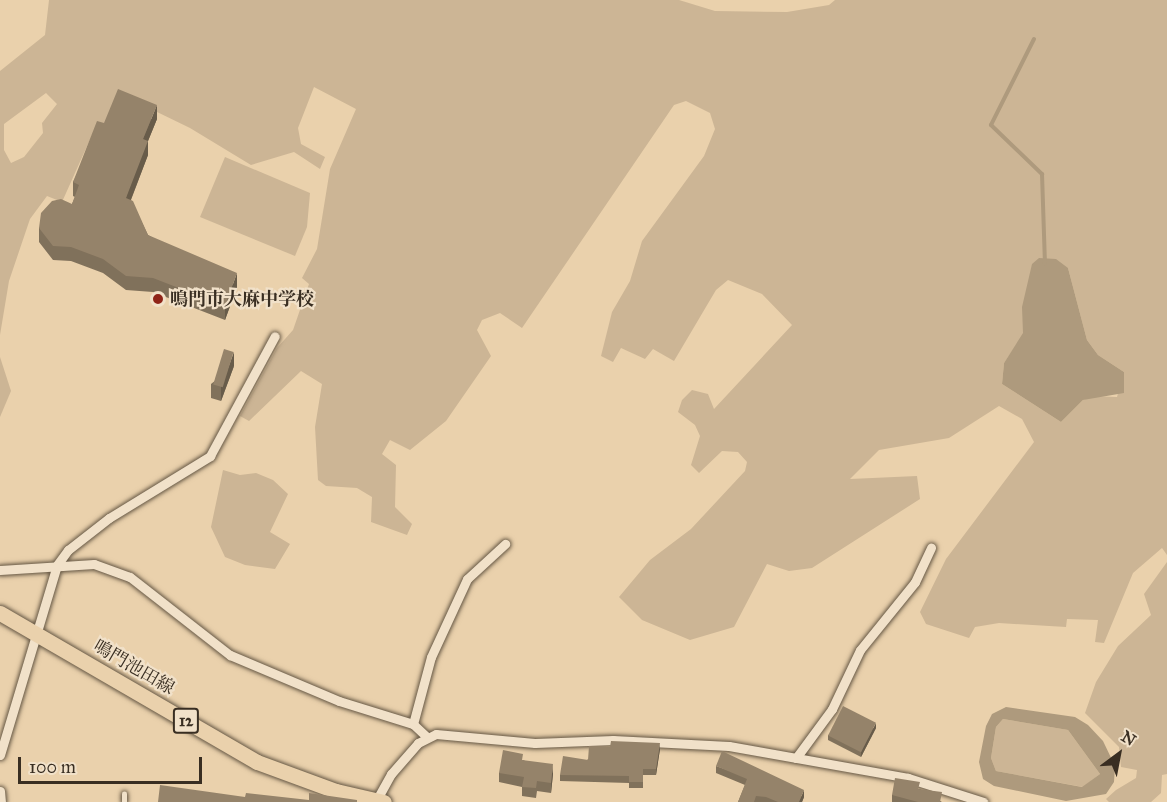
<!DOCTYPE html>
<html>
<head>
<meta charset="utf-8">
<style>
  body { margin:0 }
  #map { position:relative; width:1167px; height:802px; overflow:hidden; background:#ead1ac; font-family:"IM FELL Great Primer","Noto Serif JP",serif }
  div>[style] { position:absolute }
  .green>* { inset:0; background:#ccb595 }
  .water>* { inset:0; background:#ae9a7d }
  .stream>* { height:4px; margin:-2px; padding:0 2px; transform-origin:2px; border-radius:2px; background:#ae9a7d }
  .roads { filter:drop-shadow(0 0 2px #655744) drop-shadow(0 0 2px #655744) }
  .lane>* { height:4.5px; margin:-2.25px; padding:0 2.25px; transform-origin:2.25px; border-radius:2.25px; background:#f1e1c9 }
  .street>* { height:9px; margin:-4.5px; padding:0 4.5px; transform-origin:4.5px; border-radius:4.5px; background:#f1e1c9 }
  .primary>* { height:15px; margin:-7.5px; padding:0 7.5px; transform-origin:7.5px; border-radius:7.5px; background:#ead1ac }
  .wall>* { inset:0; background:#80715b }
  .shaded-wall>* { inset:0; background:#685c4a }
  .building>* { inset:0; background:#95836a; transform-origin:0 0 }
  .dots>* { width:16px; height:16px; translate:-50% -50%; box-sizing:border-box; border:3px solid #f1e1c9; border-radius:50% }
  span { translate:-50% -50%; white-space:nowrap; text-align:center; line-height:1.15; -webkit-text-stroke:4.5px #f1e1c9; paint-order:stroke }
  .shield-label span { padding:2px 4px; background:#f1e1c9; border:2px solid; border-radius:4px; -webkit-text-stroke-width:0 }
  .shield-label { font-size:16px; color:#392e22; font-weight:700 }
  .poi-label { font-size:18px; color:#392e22; font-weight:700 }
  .left { translate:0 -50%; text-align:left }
  .street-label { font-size:18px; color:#392e22 }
  .north { position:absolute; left:1089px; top:724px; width:60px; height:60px; -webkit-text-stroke:4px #f1e1c9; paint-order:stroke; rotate:32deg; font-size:16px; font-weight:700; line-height:24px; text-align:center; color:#392e22 }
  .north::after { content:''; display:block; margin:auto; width:21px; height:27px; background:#392e22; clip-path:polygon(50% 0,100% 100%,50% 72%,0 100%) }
  .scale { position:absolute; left:18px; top:757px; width:184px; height:27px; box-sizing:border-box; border:3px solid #392e22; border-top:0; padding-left:8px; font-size:18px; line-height:21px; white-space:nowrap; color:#392e22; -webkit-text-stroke:4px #f1e1c9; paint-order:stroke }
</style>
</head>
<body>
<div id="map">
  <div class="green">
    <i style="clip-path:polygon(evenodd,49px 0,679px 0,715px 11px,787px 12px,829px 5px,835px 0,1167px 0,1167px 555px,1162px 548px,1133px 573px,1104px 643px,1095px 642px,1098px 620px,1067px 619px,1066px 627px,999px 623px,975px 627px,969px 638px,926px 624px,920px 612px,946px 559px,1034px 442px,1022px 419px,999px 406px,949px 438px,879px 450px,850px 479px,917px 476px,920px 499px,812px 568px,789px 571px,767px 564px,734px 627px,690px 640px,642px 620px,619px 597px,650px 560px,691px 529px,745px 471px,747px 462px,738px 452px,722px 451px,699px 473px,691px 465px,700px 436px,695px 425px,678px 412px,682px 400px,692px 390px,708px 394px,714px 409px,792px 325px,762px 294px,728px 280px,716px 290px,674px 361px,653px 349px,645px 359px,621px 348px,613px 362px,601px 356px,612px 312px,630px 281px,642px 241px,704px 156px,715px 129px,710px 113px,686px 101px,674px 105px,522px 328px,500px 313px,482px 320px,477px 330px,491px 356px,446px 421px,410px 450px,390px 440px,382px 454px,396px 465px,395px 507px,412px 524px,407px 535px,371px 522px,372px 497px,357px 488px,326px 486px,318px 480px,315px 427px,322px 384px,301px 371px,249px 421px,240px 416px,277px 348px,293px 330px,309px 284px,302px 278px,317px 249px,330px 169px,356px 109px,314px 87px,298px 128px,301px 144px,325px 157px,320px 169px,294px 152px,251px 165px,190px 128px,120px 94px,104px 128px,96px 126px,62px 202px,47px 196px,30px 219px,9px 281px,0 335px,0 71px,45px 35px,49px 0,46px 93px,57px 104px,42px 123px,43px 133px,24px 157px,11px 163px,4px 150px,4px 124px,46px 93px,49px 0,1068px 268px,1087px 340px,1098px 355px,1124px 372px,1117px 397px,1093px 396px,1083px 400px,1061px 422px,1002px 384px,1004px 363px,1068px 268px)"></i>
    <i style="clip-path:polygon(225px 157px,310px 193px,307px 227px,295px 256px,200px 217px)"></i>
    <i style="clip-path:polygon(0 357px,11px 391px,0 417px)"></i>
    <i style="clip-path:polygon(223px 470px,240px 475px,256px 473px,273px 480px,288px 494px,270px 532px,290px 544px,275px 569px,245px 565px,225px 557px,211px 527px)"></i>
    <i style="clip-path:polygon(1167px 562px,1167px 774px,1162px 775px,1161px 793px,1151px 802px,1109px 802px,1106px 799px,1116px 790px,1136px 778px,1137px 770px,1121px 767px,1119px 747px,1085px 713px,1096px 682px,1118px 646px,1151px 615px,1144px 594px)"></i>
    <i style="clip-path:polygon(1003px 719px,1068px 730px,1100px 774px,1083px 787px,996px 771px,991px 758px,996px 727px)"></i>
  </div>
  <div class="water">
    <i style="clip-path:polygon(1039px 258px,1056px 259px,1068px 268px,1087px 340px,1098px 355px,1124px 372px,1124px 393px,1083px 400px,1061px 422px,1002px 384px,1004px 363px,1023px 333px,1022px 307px,1032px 264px)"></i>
    <i style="clip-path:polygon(evenodd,1006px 707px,1075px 717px,1088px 725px,1103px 741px,1115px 766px,1114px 782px,1106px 794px,1066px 801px,994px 786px,983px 779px,979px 762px,986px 726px,992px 714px,1006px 707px,1003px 719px,1068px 730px,1100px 774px,1082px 787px,996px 771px,991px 758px,996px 727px,1003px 719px)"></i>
  </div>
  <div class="stream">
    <i style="left:1034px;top:39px;width:96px;rotate:116.6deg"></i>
    <i style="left:991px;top:125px;width:71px;rotate:43.9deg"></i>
    <i style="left:1042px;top:174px;width:90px;rotate:88.1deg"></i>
  </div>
  <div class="roads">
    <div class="lane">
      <i style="left:124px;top:802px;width:8px;rotate:-90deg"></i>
    </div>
    <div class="street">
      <i style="left:0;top:570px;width:94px;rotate:-3.7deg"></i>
      <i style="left:94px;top:564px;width:38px;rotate:20deg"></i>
      <i style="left:130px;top:577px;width:127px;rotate:38deg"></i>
      <i style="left:230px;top:655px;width:118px;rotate:22.9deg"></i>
      <i style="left:339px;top:701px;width:77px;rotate:17.3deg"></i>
      <i style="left:413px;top:724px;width:19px;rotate:43deg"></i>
      <i style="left:413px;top:724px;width:69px;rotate:-75deg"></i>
      <i style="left:431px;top:657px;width:86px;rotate:-65.2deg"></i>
      <i style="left:467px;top:579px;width:52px;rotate:-42.6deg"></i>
      <i style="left:0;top:755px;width:198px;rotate:-73.3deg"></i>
      <i style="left:57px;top:565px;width:19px;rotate:-54deg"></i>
      <i style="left:68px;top:550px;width:52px;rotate:-38deg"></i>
      <i style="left:109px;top:518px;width:119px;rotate:-31.5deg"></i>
      <i style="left:210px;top:456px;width:136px;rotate:-61.6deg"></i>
      <i style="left:796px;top:758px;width:61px;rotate:-53.7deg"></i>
      <i style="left:832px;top:709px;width:65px;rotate:-64.6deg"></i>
      <i style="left:860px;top:650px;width:87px;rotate:-51deg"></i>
      <i style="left:915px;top:582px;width:38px;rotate:-65deg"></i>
      <i style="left:0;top:791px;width:11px;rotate:85deg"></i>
      <i style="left:376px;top:801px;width:31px;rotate:-61deg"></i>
      <i style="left:391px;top:774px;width:41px;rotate:-48.9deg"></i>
      <i style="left:418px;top:743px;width:20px;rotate:-27deg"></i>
      <i style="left:436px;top:734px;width:99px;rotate:5.2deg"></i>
      <i style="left:535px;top:743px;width:78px;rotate:-2.2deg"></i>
      <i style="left:613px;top:740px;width:116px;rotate:3deg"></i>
      <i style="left:729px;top:746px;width:182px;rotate:10.1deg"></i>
      <i style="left:908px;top:778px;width:79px;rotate:17.7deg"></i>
    </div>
    <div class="primary">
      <i style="left:0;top:613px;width:297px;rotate:30.1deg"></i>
      <i style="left:257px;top:762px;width:84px;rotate:20.2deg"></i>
      <i style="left:336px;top:791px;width:49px;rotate:12.9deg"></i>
    </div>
  </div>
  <div class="wall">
    <i style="clip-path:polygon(157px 119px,148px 141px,148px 155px,131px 200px,148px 235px,237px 287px,225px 320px,153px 292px,126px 290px,103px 273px,71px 261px,53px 260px,39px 242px,39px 228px,72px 204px,75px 197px,73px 196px,73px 182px,104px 123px)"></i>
    <i style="clip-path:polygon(234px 366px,221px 401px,211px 398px,211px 384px)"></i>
    <i style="clip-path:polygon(876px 728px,861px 757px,828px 740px,828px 735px)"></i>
    <i style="clip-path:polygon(610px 747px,660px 749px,656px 775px,643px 775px,643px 788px,629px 788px,629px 783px,560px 781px,560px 775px)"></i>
    <i style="clip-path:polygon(523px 760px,553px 774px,551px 793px,537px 791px,536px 798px,522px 796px,522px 787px,499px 782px,499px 773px)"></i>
    <i style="clip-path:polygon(716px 766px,804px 797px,802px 802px,738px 802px,745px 785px,716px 773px)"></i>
    <i style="clip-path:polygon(920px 789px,942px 802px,892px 802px,892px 795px)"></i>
  </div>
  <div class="shaded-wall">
    <i style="clip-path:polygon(157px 105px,157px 119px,148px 141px,148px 155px,126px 212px,126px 198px,143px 139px)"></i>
    <i style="clip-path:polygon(237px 273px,237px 287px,225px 320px,225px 306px)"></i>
    <i style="clip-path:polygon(234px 352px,234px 366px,221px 401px,221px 387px)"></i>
    <i style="clip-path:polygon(876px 723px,876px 728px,861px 757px,861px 752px)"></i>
    <i style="clip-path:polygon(660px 743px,660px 749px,656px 775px,656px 769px)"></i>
    <i style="clip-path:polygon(553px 764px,553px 774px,551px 793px,551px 783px)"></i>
    <i style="clip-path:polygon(804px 790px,804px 797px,802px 802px,799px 802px)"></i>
  </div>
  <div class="building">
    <i style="clip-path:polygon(118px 89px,157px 105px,143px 139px,148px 141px,126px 198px,133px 201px,148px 235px,237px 273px,225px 306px,153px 278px,126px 276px,103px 259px,71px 247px,53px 246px,39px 228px,41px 213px,52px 201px,61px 199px,72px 204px,79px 185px,73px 182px,97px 121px,104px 123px)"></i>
    <i style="left:224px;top:349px;width:10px;height:37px;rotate:17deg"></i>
    <i style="left:843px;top:706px;width:37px;height:33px;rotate:27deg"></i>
    <i style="clip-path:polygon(611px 741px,660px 743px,656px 769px,643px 769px,643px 782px,629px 782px,629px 776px,560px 775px,563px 756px,588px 760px,589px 746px,610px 747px)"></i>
    <i style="clip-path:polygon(503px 750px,523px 754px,522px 760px,553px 764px,551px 783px,537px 781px,536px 788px,522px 787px,524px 777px,499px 773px)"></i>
    <i style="clip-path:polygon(722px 751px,804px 790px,799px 802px,778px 802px,766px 797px,756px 796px,754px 802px,738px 802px,747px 779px,716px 766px)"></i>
    <i style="clip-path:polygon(895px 778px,920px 782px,918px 789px,942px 792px,940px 802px,918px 802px,892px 795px)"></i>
    <i style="clip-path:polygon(160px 785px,245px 797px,246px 793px,309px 800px,309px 793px,357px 800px,357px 802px,158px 802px)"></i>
  </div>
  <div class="dots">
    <i style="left:158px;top:299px;background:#8f2418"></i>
  </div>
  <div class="shield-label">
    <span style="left:186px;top:721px">12</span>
  </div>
  <div class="poi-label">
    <span class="left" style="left:170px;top:299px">鳴門市大麻中学校</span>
  </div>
  <div class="street-label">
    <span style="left:134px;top:667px;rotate:30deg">鳴門池田線</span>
  </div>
  <div class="north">N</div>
  <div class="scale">100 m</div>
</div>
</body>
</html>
